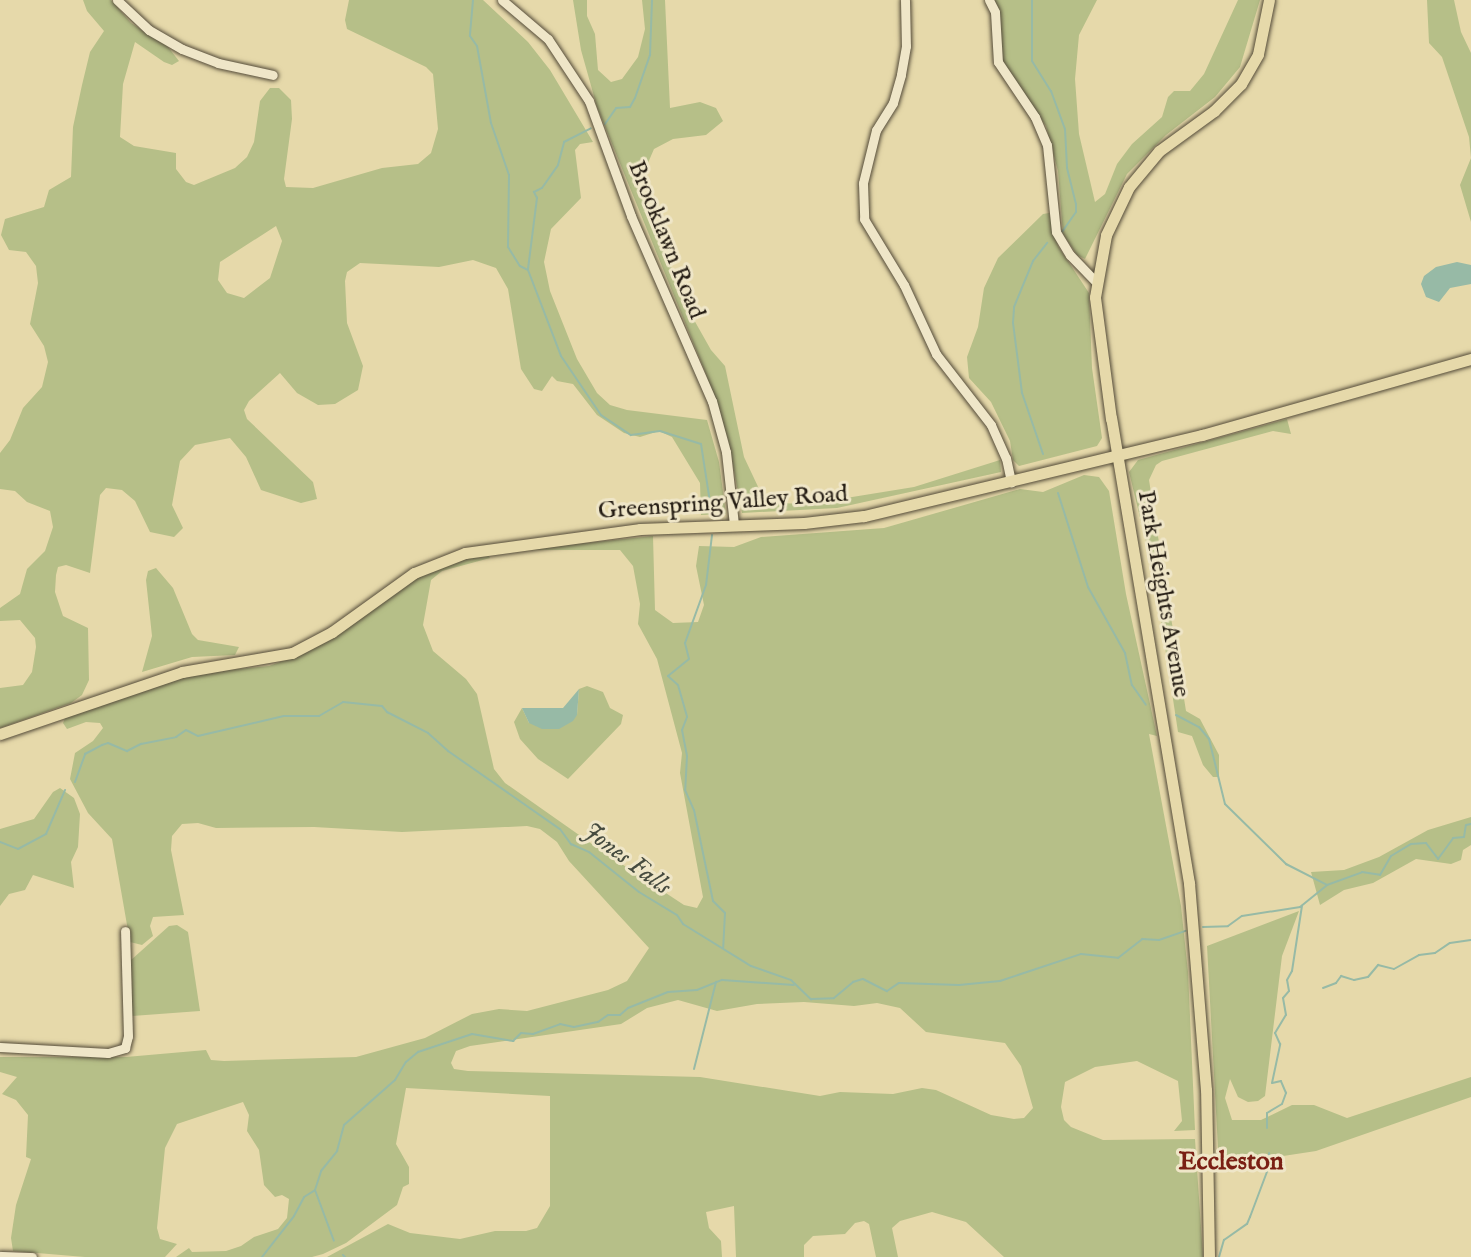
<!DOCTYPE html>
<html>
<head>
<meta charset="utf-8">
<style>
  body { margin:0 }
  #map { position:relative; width:1471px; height:1257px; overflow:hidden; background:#e6d9aa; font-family:"IM FELL English",serif }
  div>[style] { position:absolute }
  .green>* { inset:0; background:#b6bf88 }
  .water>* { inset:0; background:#97baa6 }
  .stream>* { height:2px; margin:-1px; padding:0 1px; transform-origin:1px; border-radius:1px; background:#97baa6 }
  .roads { filter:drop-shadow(0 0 2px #544b39) drop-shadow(0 0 2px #544b39) }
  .minor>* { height:9px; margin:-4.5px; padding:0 4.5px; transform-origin:4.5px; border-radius:4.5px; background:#efe6c8 }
  .major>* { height:11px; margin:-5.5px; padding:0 5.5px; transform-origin:5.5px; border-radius:5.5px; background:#e6d9aa }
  span { translate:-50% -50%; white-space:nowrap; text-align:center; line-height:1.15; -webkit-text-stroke:6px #efe6c8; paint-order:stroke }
  .street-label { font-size:24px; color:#241c13 }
  .water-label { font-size:26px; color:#464b3f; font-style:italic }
  .neighbourhood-label { font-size:26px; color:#7a1f14; font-weight:700 }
</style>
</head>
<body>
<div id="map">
  <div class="green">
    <i style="clip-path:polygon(evenodd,83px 0,111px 0,131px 23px,168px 47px,179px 61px,172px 65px,164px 62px,135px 42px,123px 84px,120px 137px,134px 146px,176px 153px,176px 169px,186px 182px,194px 185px,235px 168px,247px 157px,254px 142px,260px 101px,270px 88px,279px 88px,291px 100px,292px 119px,284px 179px,286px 187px,313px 188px,382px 168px,418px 164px,431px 153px,438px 129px,433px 74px,426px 67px,347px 29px,345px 20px,349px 0,483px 0,528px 42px,550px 70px,593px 142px,580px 144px,575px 150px,581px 198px,551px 229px,544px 262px,550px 291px,577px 359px,597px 393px,610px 405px,627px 410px,707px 420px,719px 462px,726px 514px,701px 515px,700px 483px,672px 437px,659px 431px,640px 437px,624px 433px,597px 415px,573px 384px,557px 381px,552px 376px,542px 391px,534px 389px,521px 369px,508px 289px,496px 268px,473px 260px,439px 267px,360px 263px,347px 272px,345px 281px,347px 323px,363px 366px,358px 390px,335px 404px,318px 405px,297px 393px,280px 373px,249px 401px,244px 410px,247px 419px,313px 482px,317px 499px,301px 503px,261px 490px,246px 457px,230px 438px,195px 445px,180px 461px,172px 505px,183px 528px,174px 537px,150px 532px,135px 501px,122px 490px,106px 488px,100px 495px,90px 573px,66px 565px,58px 567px,56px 575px,55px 592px,63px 616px,88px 628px,89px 680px,82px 695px,71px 703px,0 728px,0 688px,23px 685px,32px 672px,36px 647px,35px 638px,20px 620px,0 621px,0 608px,20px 594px,27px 569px,45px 551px,53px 527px,50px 511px,27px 502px,15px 491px,0 489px,0 453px,10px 440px,23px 408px,42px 387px,48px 362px,44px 346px,30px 324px,38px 283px,36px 266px,26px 252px,9px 250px,1px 235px,5px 219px,44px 207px,49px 190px,71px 177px,73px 127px,82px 85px,90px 52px,104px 31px,87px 11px,83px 0,276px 226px,282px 241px,270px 278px,244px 298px,227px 293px,218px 280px,220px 262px,276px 226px)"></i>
    <i style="clip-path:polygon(573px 0,587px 0,587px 16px,595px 34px,598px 70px,611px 82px,622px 79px,638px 57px,645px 29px,642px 0,665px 0,670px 108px,700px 102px,716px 108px,723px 121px,706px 135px,673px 139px,654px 149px,638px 186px,689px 311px,711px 350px,725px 366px,744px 457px,761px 493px,776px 503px,809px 504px,914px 487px,1000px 460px,1001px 472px,837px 508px,742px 513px,728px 439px,706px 374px,597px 107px,581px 50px)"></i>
    <i style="clip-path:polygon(995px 0,1097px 0,1079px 35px,1075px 79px,1079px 134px,1095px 202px,1105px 194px,1117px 164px,1132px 144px,1162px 117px,1168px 97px,1174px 91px,1190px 91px,1204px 74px,1238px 0,1260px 0,1240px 67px,1215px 97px,1166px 135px,1127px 174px,1085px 259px,1077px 255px,1063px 234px,1058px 171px,1046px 126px,997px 58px)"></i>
    <i style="clip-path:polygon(1427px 0,1454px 0,1461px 32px,1471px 53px,1471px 222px,1460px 185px,1471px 158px,1469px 137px,1442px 57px,1429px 43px)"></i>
    <i style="clip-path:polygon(1049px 213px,1058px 246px,1089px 293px,1092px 368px,1102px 438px,1097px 446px,1019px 466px,1013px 460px,1010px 441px,991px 402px,969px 378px,967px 357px,978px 327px,984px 288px,998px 258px,1043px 214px)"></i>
    <i style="clip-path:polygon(1287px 419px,1291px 434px,1273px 431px,1162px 461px,1156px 465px,1149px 480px,1186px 711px,1200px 719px,1219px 755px,1219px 777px,1213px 777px,1203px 765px,1192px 736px,1178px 732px,1154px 575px,1129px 472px,1138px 460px)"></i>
    <i style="clip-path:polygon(evenodd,1084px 475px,1099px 477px,1109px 491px,1126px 594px,1157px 736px,1149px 734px,1181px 906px,1188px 972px,1195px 1130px,1174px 1131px,1182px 1121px,1178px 1081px,1137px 1061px,1095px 1067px,1065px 1082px,1061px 1107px,1064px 1120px,1071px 1127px,1103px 1140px,1195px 1139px,1203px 1257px,1004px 1257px,966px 1222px,932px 1212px,900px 1221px,892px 1228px,898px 1257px,876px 1257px,869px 1224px,864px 1221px,855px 1223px,845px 1234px,813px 1236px,804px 1245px,804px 1257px,736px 1257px,734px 1206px,706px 1212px,709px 1228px,721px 1241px,722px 1257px,327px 1257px,388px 1224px,410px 1233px,460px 1239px,495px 1231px,526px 1231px,537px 1228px,550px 1206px,550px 1096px,406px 1088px,396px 1144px,409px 1167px,409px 1184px,403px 1187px,397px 1205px,346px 1243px,323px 1254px,312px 1257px,176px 1257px,189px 1248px,192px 1252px,226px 1251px,241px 1246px,254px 1237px,278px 1229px,287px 1218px,289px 1199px,282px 1195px,275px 1197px,264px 1185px,259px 1150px,247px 1131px,249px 1115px,243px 1102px,177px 1124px,165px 1148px,157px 1228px,160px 1239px,177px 1244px,165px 1257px,85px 1257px,13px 1251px,11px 1238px,16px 1205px,31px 1159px,26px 1157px,28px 1115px,16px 1100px,2px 1094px,17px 1077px,0 1072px,0 1057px,126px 1057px,206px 1050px,211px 1060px,224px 1061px,356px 1057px,425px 1038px,472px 1014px,499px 1009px,527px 1011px,608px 990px,627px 981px,649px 948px,569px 861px,557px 842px,540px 829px,527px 826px,402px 832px,314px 827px,216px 828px,198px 823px,182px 824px,172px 836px,171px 850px,184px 915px,153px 917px,150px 926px,153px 936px,142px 945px,130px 942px,112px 839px,88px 813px,70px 779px,75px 753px,93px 741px,103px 728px,100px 723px,86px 722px,67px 729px,63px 723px,66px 716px,199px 673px,269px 666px,304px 653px,424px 572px,487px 553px,490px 558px,442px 571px,431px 580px,423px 625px,433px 651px,466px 679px,477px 694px,494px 769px,505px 783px,599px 849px,684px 905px,697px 908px,703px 897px,680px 773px,682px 753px,657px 659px,638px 624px,640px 604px,633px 566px,620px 550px,518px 550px,653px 536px,655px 610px,673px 623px,698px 622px,704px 605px,696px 566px,699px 546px,734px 547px,761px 537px,884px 528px,1020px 489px,1043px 492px,1084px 475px,678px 1000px,717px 1011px,757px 1004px,804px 1002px,854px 1006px,877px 1003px,900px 1008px,926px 1032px,1005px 1043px,1021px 1066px,1033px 1108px,1024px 1118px,1014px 1119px,991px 1115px,936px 1090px,922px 1088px,893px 1094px,840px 1092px,820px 1096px,700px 1077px,468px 1071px,454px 1069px,451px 1063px,456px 1051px,470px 1046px,621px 1024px,647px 1008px,678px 1000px)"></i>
    <i style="clip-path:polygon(156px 568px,173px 588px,192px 634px,198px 640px,239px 647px,235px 655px,192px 657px,142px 672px,152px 636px,146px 580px,148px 571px)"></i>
    <i style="clip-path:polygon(587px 686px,603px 692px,610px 708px,623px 715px,621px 724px,568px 779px,538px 759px,520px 739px,514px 722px,522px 708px,529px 723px,577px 715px,579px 689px)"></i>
    <i style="clip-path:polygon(60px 788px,74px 798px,80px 814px,78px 847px,71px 862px,74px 888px,33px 875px,25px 890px,9px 894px,0 906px,0 829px,34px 819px,53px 792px)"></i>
    <i style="clip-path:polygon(1471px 817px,1471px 845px,1463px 850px,1461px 860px,1451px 864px,1416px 859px,1373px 883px,1344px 890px,1320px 905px,1311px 872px,1344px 870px,1379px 857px,1428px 830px)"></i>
    <i style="clip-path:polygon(1299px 911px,1282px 956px,1265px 1096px,1258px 1101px,1248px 1102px,1238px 1097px,1230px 1079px,1225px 1098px,1232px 1120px,1261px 1120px,1292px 1105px,1314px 1105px,1347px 1118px,1471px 1077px,1471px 1097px,1316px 1151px,1219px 1166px,1207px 946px)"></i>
    <i style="clip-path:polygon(177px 925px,188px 932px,200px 1011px,132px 1016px,131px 960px,169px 926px)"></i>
  </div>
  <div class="water">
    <i style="clip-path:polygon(1457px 262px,1471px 265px,1471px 284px,1450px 288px,1439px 302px,1426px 297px,1421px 284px,1424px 276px,1436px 267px)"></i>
    <i style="clip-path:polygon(579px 689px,577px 715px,573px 721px,559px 729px,542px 729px,529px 723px,522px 708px,563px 708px)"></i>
  </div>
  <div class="stream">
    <i style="left:473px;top:0;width:36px;rotate:95deg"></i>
    <i style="left:470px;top:36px;width:12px;rotate:55deg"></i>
    <i style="left:477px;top:46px;width:78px;rotate:79.7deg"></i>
    <i style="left:491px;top:123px;width:55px;rotate:70.9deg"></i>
    <i style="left:509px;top:175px;width:72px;rotate:90.8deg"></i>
    <i style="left:508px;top:247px;width:22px;rotate:58deg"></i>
    <i style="left:520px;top:266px;width:9px;rotate:27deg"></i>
    <i style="left:528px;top:270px;width:92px;rotate:69deg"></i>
    <i style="left:561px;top:356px;width:71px;rotate:55.9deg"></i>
    <i style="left:601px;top:415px;width:36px;rotate:34deg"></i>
    <i style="left:631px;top:435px;width:29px;rotate:-8deg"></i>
    <i style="left:660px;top:431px;width:43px;rotate:17.6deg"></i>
    <i style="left:701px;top:444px;width:72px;rotate:81.2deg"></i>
    <i style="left:1032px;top:0;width:61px;rotate:90deg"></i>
    <i style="left:1032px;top:61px;width:36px;rotate:58deg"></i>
    <i style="left:1051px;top:91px;width:40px;rotate:69.8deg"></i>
    <i style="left:1065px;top:129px;width:39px;rotate:87deg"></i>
    <i style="left:1067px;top:168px;width:37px;rotate:76deg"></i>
    <i style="left:1076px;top:204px;width:8px;rotate:90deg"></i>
    <i style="left:1076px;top:212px;width:24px;rotate:125deg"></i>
    <i style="left:605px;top:124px;width:19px;rotate:-55deg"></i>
    <i style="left:616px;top:108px;width:14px;rotate:-4deg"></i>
    <i style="left:630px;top:107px;width:10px;rotate:-61deg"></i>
    <i style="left:635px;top:98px;width:46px;rotate:-70.8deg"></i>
    <i style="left:650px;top:55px;width:55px;rotate:-87.9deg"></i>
    <i style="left:528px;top:269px;width:72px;rotate:-82.8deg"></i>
    <i style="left:537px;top:198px;width:7px;rotate:-117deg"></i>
    <i style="left:534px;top:192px;width:9px;rotate:-27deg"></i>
    <i style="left:542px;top:188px;width:28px;rotate:-55deg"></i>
    <i style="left:558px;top:165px;width:24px;rotate:-75deg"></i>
    <i style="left:564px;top:142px;width:30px;rotate:-27deg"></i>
    <i style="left:1043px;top:454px;width:65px;rotate:-109deg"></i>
    <i style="left:1022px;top:393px;width:71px;rotate:-97.3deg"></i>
    <i style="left:1013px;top:323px;width:16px;rotate:-86deg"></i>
    <i style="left:1014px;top:307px;width:50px;rotate:-67.6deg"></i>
    <i style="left:1033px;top:261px;width:23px;rotate:-52deg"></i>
    <i style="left:1058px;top:493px;width:99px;rotate:72.3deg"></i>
    <i style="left:1088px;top:587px;width:76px;rotate:60.7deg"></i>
    <i style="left:1125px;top:653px;width:33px;rotate:78deg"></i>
    <i style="left:1132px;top:685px;width:24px;rotate:55deg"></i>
    <i style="left:712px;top:535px;width:50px;rotate:96.8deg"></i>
    <i style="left:706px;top:585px;width:62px;rotate:109.9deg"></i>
    <i style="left:685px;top:643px;width:16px;rotate:76deg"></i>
    <i style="left:689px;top:659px;width:27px;rotate:141deg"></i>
    <i style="left:668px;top:676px;width:13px;rotate:42deg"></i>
    <i style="left:678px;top:685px;width:33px;rotate:74deg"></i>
    <i style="left:687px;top:717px;width:14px;rotate:111deg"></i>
    <i style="left:682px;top:730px;width:26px;rotate:79deg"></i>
    <i style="left:687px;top:756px;width:34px;rotate:93deg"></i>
    <i style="left:685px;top:790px;width:22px;rotate:66deg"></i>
    <i style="left:694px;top:810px;width:93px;rotate:78.2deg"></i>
    <i style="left:713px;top:901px;width:17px;rotate:45deg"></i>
    <i style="left:725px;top:913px;width:35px;rotate:93deg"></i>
    <i style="left:1176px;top:715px;width:26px;rotate:28deg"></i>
    <i style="left:1199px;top:727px;width:16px;rotate:50deg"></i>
    <i style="left:1209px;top:739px;width:67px;rotate:76.2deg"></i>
    <i style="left:1225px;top:804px;width:86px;rotate:44.5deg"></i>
    <i style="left:1286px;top:864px;width:46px;rotate:27.1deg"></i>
    <i style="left:75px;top:782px;width:30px;rotate:-70deg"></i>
    <i style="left:85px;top:754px;width:19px;rotate:-28deg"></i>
    <i style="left:102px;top:745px;width:6px;rotate:-18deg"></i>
    <i style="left:108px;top:743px;width:21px;rotate:23deg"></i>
    <i style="left:127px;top:751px;width:16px;rotate:-27deg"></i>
    <i style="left:141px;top:744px;width:36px;rotate:-11deg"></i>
    <i style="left:176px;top:737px;width:12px;rotate:-35deg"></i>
    <i style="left:186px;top:730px;width:13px;rotate:27deg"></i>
    <i style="left:198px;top:736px;width:88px;rotate:-13.1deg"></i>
    <i style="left:284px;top:716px;width:35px"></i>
    <i style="left:319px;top:716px;width:28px;rotate:-30deg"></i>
    <i style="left:343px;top:702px;width:39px;rotate:6deg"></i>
    <i style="left:382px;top:706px;width:8px;rotate:50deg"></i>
    <i style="left:387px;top:712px;width:46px;rotate:27.1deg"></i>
    <i style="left:428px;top:733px;width:27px;rotate:42deg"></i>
    <i style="left:448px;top:751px;width:136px;rotate:34.9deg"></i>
    <i style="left:560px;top:829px;width:19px;rotate:54deg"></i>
    <i style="left:571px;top:844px;width:20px;rotate:24deg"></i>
    <i style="left:589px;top:852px;width:64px;rotate:38.7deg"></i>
    <i style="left:639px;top:892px;width:44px;rotate:31.2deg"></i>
    <i style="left:677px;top:915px;width:11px;rotate:56deg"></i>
    <i style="left:683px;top:924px;width:80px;rotate:31.7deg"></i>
    <i style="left:751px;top:966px;width:42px;rotate:19.3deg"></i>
    <i style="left:791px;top:980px;width:28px;rotate:44deg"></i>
    <i style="left:811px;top:999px;width:23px;rotate:-2deg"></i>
    <i style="left:834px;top:998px;width:25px;rotate:-40deg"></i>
    <i style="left:853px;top:982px;width:10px;rotate:-17deg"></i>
    <i style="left:863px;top:979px;width:27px;rotate:27deg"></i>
    <i style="left:887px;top:991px;width:14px;rotate:-34deg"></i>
    <i style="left:899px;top:983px;width:60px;rotate:1.9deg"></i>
    <i style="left:959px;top:985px;width:41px;rotate:-5.6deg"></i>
    <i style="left:1000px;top:981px;width:85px;rotate:-18.4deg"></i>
    <i style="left:1081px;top:954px;width:37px;rotate:6deg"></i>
    <i style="left:1118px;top:958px;width:31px;rotate:-38deg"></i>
    <i style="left:1142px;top:939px;width:17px;rotate:3deg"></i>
    <i style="left:1159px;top:940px;width:28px;rotate:-19deg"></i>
    <i style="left:0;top:842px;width:19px;rotate:21deg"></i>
    <i style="left:18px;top:849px;width:32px;rotate:-28deg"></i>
    <i style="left:46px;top:834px;width:48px;rotate:-66.6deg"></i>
    <i style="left:1203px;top:927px;width:25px;rotate:-2deg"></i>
    <i style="left:1228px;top:926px;width:17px;rotate:-36deg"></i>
    <i style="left:1242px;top:916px;width:59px;rotate:-8.8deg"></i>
    <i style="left:1300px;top:907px;width:35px;rotate:-39deg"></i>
    <i style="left:1327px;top:885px;width:37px;rotate:-20deg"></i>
    <i style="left:1362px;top:872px;width:18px;rotate:9deg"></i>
    <i style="left:1380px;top:875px;width:22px;rotate:-60deg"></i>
    <i style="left:1391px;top:856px;width:23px;rotate:-31deg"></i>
    <i style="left:1411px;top:844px;width:15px;rotate:-4deg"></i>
    <i style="left:1426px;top:843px;width:20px;rotate:53deg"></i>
    <i style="left:1438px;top:859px;width:26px;rotate:-54deg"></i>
    <i style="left:1453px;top:838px;width:11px;rotate:-5deg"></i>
    <i style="left:1464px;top:837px;width:12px;rotate:-81deg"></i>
    <i style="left:1466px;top:825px;width:5px;rotate:-11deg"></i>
    <i style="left:1323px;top:988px;width:14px;rotate:-21deg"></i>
    <i style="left:1336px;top:983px;width:9px;rotate:-54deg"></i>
    <i style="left:1341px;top:976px;width:14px;rotate:17deg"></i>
    <i style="left:1354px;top:980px;width:14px;rotate:-12deg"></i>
    <i style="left:1368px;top:977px;width:16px;rotate:-50deg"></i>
    <i style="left:1378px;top:965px;width:16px;rotate:14deg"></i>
    <i style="left:1394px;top:969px;width:29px;rotate:-29deg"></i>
    <i style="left:1419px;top:955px;width:16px;rotate:-7deg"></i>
    <i style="left:1435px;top:953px;width:18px;rotate:-34deg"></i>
    <i style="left:1450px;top:943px;width:21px;rotate:-8deg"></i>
    <i style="left:694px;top:1069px;width:90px;rotate:-75.8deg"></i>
    <i style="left:1267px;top:1128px;width:15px;rotate:-90deg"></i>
    <i style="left:1267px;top:1113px;width:17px;rotate:-31deg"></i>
    <i style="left:1282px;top:1104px;width:12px;rotate:-70deg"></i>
    <i style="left:1286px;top:1093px;width:13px;rotate:-113deg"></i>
    <i style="left:1281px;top:1081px;width:9px;rotate:167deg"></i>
    <i style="left:1272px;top:1083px;width:40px;rotate:-78deg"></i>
    <i style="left:1280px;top:1044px;width:12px;rotate:-114deg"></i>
    <i style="left:1275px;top:1033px;width:21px;rotate:-59deg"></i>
    <i style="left:1286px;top:1015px;width:17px;rotate:-100deg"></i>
    <i style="left:1283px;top:998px;width:9px;rotate:-49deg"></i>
    <i style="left:1289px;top:991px;width:11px;rotate:-100deg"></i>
    <i style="left:1287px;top:980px;width:10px;rotate:-61deg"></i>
    <i style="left:1292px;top:971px;width:66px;rotate:-81.3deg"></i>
    <i style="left:315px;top:1190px;width:54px;rotate:69.6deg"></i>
    <i style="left:343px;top:1255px;width:3px;rotate:45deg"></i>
    <i style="left:262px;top:1257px;width:52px;rotate:-52deg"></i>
    <i style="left:294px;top:1216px;width:21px;rotate:-62deg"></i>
    <i style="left:304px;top:1197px;width:13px;rotate:-32deg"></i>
    <i style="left:315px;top:1190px;width:20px;rotate:-72deg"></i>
    <i style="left:321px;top:1171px;width:26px;rotate:-51deg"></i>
    <i style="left:337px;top:1151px;width:27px;rotate:-75deg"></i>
    <i style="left:344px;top:1125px;width:68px;rotate:-41.4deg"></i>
    <i style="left:395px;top:1080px;width:21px;rotate:-59deg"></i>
    <i style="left:406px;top:1062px;width:16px;rotate:-40deg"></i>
    <i style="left:418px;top:1052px;width:57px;rotate:-18.4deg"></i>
    <i style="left:472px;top:1034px;width:42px;rotate:9.7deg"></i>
    <i style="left:513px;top:1041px;width:11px;rotate:-45deg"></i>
    <i style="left:521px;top:1033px;width:12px;rotate:5deg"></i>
    <i style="left:533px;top:1034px;width:29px;rotate:-20deg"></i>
    <i style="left:560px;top:1024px;width:14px;rotate:12deg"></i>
    <i style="left:574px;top:1027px;width:25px;rotate:-12deg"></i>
    <i style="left:598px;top:1022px;width:12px;rotate:-35deg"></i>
    <i style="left:608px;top:1015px;width:12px"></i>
    <i style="left:620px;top:1015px;width:11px;rotate:-41deg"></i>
    <i style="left:628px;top:1008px;width:43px;rotate:-21.8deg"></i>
    <i style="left:668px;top:992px;width:29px;rotate:-4deg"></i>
    <i style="left:697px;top:990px;width:27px;rotate:-22deg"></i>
    <i style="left:722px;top:980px;width:72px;rotate:4deg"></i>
    <i style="left:1219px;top:1257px;width:18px;rotate:-74deg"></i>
    <i style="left:1224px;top:1240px;width:28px;rotate:-35deg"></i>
    <i style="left:1247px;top:1224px;width:8px;rotate:-67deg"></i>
    <i style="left:1250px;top:1217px;width:51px;rotate:-69.4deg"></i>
    <i style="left:1268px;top:1169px;width:16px;rotate:-86deg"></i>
  </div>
  <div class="roads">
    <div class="minor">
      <i style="left:117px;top:0;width:44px;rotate:43.2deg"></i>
      <i style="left:149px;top:30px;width:38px;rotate:30deg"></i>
      <i style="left:182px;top:49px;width:39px;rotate:21deg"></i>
      <i style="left:218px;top:63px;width:56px;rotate:12.3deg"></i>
      <i style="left:502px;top:0;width:60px;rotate:40.3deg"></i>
      <i style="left:548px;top:39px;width:74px;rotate:56.5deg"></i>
      <i style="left:589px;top:101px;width:122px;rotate:69.9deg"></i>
      <i style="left:631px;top:216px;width:202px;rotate:66.4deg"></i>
      <i style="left:712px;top:401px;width:53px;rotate:74.6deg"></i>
      <i style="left:726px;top:452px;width:73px;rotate:83.7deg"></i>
      <i style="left:905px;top:0;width:46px;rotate:88.8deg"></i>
      <i style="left:906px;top:46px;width:29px;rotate:100deg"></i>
      <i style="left:901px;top:75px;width:29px;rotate:106deg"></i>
      <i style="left:893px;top:103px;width:32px;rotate:122deg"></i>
      <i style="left:876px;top:130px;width:55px;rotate:103.8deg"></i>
      <i style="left:863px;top:183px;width:36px;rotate:88deg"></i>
      <i style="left:864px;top:219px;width:77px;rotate:58.8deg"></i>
      <i style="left:904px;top:285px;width:76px;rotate:65.1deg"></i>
      <i style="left:936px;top:354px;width:90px;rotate:52.2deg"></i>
      <i style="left:991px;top:425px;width:36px;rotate:66deg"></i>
      <i style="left:1006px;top:458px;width:25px;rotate:78deg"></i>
      <i style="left:989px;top:0;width:13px;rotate:63deg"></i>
      <i style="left:995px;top:12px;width:50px;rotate:86.6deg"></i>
      <i style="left:998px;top:62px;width:66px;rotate:56.1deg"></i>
      <i style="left:1035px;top:117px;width:30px;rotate:67deg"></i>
      <i style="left:1047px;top:145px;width:87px;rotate:84.1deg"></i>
      <i style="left:1056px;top:232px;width:27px;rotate:59deg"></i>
      <i style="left:1070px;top:255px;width:37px;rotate:46deg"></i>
      <i style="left:0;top:1047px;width:108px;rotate:3.2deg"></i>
      <i style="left:108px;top:1053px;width:18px;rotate:-16deg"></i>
      <i style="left:125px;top:1048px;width:12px;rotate:-76deg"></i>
      <i style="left:128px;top:1036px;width:105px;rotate:-91.6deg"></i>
      <i style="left:0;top:1256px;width:32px;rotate:2deg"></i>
    </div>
    <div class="major">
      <i style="left:0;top:734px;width:192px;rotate:-18.8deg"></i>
      <i style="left:182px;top:672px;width:112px;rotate:-9.8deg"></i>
      <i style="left:292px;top:653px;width:45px;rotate:-27.7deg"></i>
      <i style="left:332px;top:632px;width:101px;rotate:-35.7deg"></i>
      <i style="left:414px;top:573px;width:55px;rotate:-21.4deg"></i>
      <i style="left:465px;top:553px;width:177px;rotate:-7.8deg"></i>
      <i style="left:640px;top:529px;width:164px;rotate:-2.1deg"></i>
      <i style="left:804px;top:523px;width:60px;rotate:-6.7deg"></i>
      <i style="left:864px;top:516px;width:348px;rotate:-13.5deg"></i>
      <i style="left:1202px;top:435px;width:280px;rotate:-15.8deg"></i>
      <i style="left:1209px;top:1257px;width:167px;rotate:-91deg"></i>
      <i style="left:1206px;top:1090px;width:208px;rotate:-94.7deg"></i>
      <i style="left:1189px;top:883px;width:471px;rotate:-99.5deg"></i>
      <i style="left:1111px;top:419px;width:123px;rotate:-97.5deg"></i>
      <i style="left:1095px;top:297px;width:63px;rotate:-79.9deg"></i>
      <i style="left:1106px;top:235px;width:53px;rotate:-64.4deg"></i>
      <i style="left:1129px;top:187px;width:47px;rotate:-50.2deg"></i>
      <i style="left:1159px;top:151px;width:68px;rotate:-36deg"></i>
      <i style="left:1214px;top:111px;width:38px;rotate:-45deg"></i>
      <i style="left:1241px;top:84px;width:34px;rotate:-60deg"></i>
      <i style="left:1258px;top:54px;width:55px;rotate:-78.5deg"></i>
    </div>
  </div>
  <div class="street-label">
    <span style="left:666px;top:240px;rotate:68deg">Brooklawn Road</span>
    <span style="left:723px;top:503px;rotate:-4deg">Greenspring Valley Road</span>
    <span style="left:1163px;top:594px;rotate:80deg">Park Heights Avenue</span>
  </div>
  <div class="water-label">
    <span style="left:627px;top:859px;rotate:37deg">Jones Falls</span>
  </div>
  <div class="neighbourhood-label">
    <span style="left:1231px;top:1162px">Eccleston</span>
  </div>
</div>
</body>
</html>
